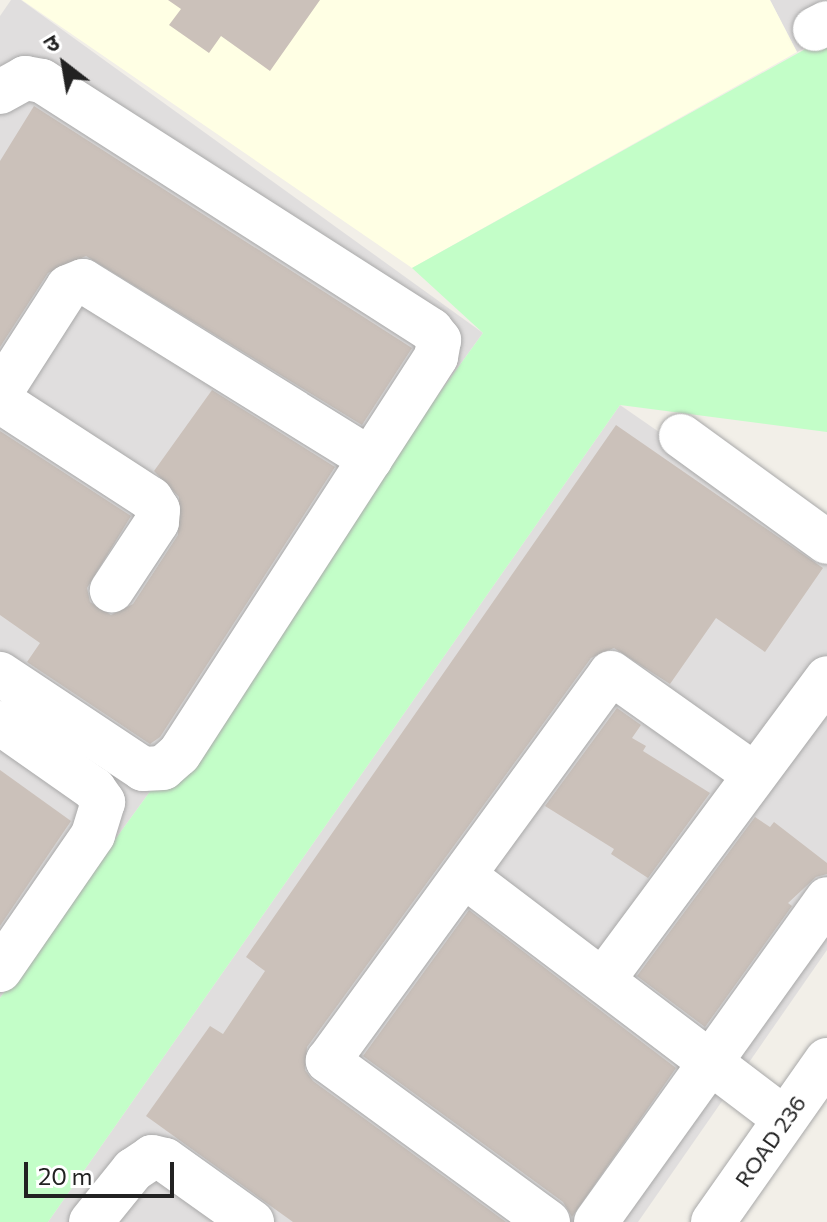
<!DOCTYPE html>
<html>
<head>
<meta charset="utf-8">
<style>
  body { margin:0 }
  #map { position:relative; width:827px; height:1222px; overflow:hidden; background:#f2efe8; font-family:Commissioner,"Noto Sans Devanagari",sans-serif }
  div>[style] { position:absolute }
  .residential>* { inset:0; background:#e0dede }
  .education>* { inset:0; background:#ffffe4 }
  .park>* { inset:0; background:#c3fec8 }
  .building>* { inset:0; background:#cbc1ba }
  .roads { filter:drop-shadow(0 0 2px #a9a9a9) drop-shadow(0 0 2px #a9a9a9) }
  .minor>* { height:44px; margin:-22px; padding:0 22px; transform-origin:22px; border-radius:22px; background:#fff }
  .tertiary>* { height:44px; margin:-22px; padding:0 22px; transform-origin:22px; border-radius:22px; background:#fff }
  span { translate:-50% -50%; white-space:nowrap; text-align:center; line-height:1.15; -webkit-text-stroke:6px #fff; paint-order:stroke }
  .street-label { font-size:22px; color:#222 }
  .north { position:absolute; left:24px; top:24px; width:80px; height:80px; -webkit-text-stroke:6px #fff; paint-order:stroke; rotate:329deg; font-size:22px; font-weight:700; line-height:32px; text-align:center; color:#222 }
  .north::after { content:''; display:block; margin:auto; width:28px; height:36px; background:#222; clip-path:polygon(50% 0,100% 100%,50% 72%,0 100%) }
  .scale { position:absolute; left:24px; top:1162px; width:150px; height:36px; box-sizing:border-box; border:4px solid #222; border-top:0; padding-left:10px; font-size:24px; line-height:28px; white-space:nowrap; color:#222; -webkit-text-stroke:6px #fff; paint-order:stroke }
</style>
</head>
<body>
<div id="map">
  <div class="residential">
    <i style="clip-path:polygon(11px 0,21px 0,483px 333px,0 998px,0 16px)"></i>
    <i style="clip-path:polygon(770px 0,827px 0,827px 37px,797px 52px)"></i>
    <i style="clip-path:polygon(620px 405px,827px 548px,827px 950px,638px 1222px,48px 1222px)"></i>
  </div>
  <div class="education">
    <i style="clip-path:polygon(22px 0,770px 0,797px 52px,412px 268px)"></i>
  </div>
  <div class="park">
    <i style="clip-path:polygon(827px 37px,827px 432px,620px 405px,48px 1222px,0 1222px,0 998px,483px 333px,412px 268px)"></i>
  </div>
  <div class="building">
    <i style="clip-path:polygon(168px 0,320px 0,270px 71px,221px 36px,209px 53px,169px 25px,181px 9px)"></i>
    <i style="clip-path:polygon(34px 106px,412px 348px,362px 425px,86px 256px,48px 273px,0 347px,0 161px)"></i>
    <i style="clip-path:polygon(212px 390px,335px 467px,160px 737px,150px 744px,27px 662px,40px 643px,0 615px,0 431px,131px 516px,87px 588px,90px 602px,111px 615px,133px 604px,178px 535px,179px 497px,154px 471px)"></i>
    <i style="clip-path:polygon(616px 425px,823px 568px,765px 652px,716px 618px,670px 684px,614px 648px,591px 658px,307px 1047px,305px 1070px,313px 1081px,506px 1222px,293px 1222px,146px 1116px,210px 1026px,223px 1034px,265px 971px,246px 957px)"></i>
    <i style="clip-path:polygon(617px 708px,641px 725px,632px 738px,646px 746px,643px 751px,710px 793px,648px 878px,611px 854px,614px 849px,545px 806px)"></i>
    <i style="clip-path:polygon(0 770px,71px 821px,0 926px)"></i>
    <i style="clip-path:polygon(755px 817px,770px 827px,774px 822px,827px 863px,827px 874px,816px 877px,788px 903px,792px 906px,705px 1027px,637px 976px)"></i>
    <i style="clip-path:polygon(469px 910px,676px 1068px,572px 1217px,563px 1202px,363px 1056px)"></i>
  </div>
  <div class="roads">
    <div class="minor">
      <i style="left:815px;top:29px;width:13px;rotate:-27deg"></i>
      <i style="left:0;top:92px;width:29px;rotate:-29deg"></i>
      <i style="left:25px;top:78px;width:17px;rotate:10deg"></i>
      <i style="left:42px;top:81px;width:462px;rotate:32.6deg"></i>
      <i style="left:431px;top:330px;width:13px;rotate:51deg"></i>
      <i style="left:439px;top:340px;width:17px;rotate:100deg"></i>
      <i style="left:436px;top:357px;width:473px;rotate:122.9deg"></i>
      <i style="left:179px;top:754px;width:21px;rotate:139deg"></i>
      <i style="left:163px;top:768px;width:20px;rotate:177deg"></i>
      <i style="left:143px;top:769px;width:172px;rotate:-146.4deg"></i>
      <i style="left:0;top:393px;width:126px;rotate:-57.3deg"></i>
      <i style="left:68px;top:287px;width:16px;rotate:-22deg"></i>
      <i style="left:83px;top:281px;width:338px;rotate:31.8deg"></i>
      <i style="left:0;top:401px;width:180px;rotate:33deg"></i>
      <i style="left:151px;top:499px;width:13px;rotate:58deg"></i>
      <i style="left:158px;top:510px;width:12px;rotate:95deg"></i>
      <i style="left:157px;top:522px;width:82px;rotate:123.5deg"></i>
      <i style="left:681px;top:436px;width:180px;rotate:36deg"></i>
      <i style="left:0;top:723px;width:115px;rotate:35.1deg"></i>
      <i style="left:94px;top:789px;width:16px;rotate:55deg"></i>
      <i style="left:103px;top:802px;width:34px;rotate:107deg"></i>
      <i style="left:93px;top:835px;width:164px;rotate:124.6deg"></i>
      <i style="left:466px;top:877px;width:400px;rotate:37.2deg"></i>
      <i style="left:603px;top:980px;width:376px;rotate:-53.4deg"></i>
      <i style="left:91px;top:1222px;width:67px;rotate:-51.1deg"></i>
      <i style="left:133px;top:1170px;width:23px;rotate:-34deg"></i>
      <i style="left:152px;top:1157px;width:13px;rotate:13deg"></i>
      <i style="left:165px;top:1160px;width:107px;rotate:35.5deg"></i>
      <i style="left:548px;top:1222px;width:273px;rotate:-143.8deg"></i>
      <i style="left:328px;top:1061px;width:480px;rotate:-53.9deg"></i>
      <i style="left:611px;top:673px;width:176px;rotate:35.3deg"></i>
      <i style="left:596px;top:1222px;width:397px;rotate:-54.4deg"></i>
    </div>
    <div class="tertiary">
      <i style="left:713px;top:1222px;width:198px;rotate:-54.9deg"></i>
    </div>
  </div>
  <div class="street-label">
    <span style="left:770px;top:1141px;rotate:-55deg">ROAD 236</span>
  </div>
  <div class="north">उ</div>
  <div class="scale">20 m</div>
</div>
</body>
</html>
